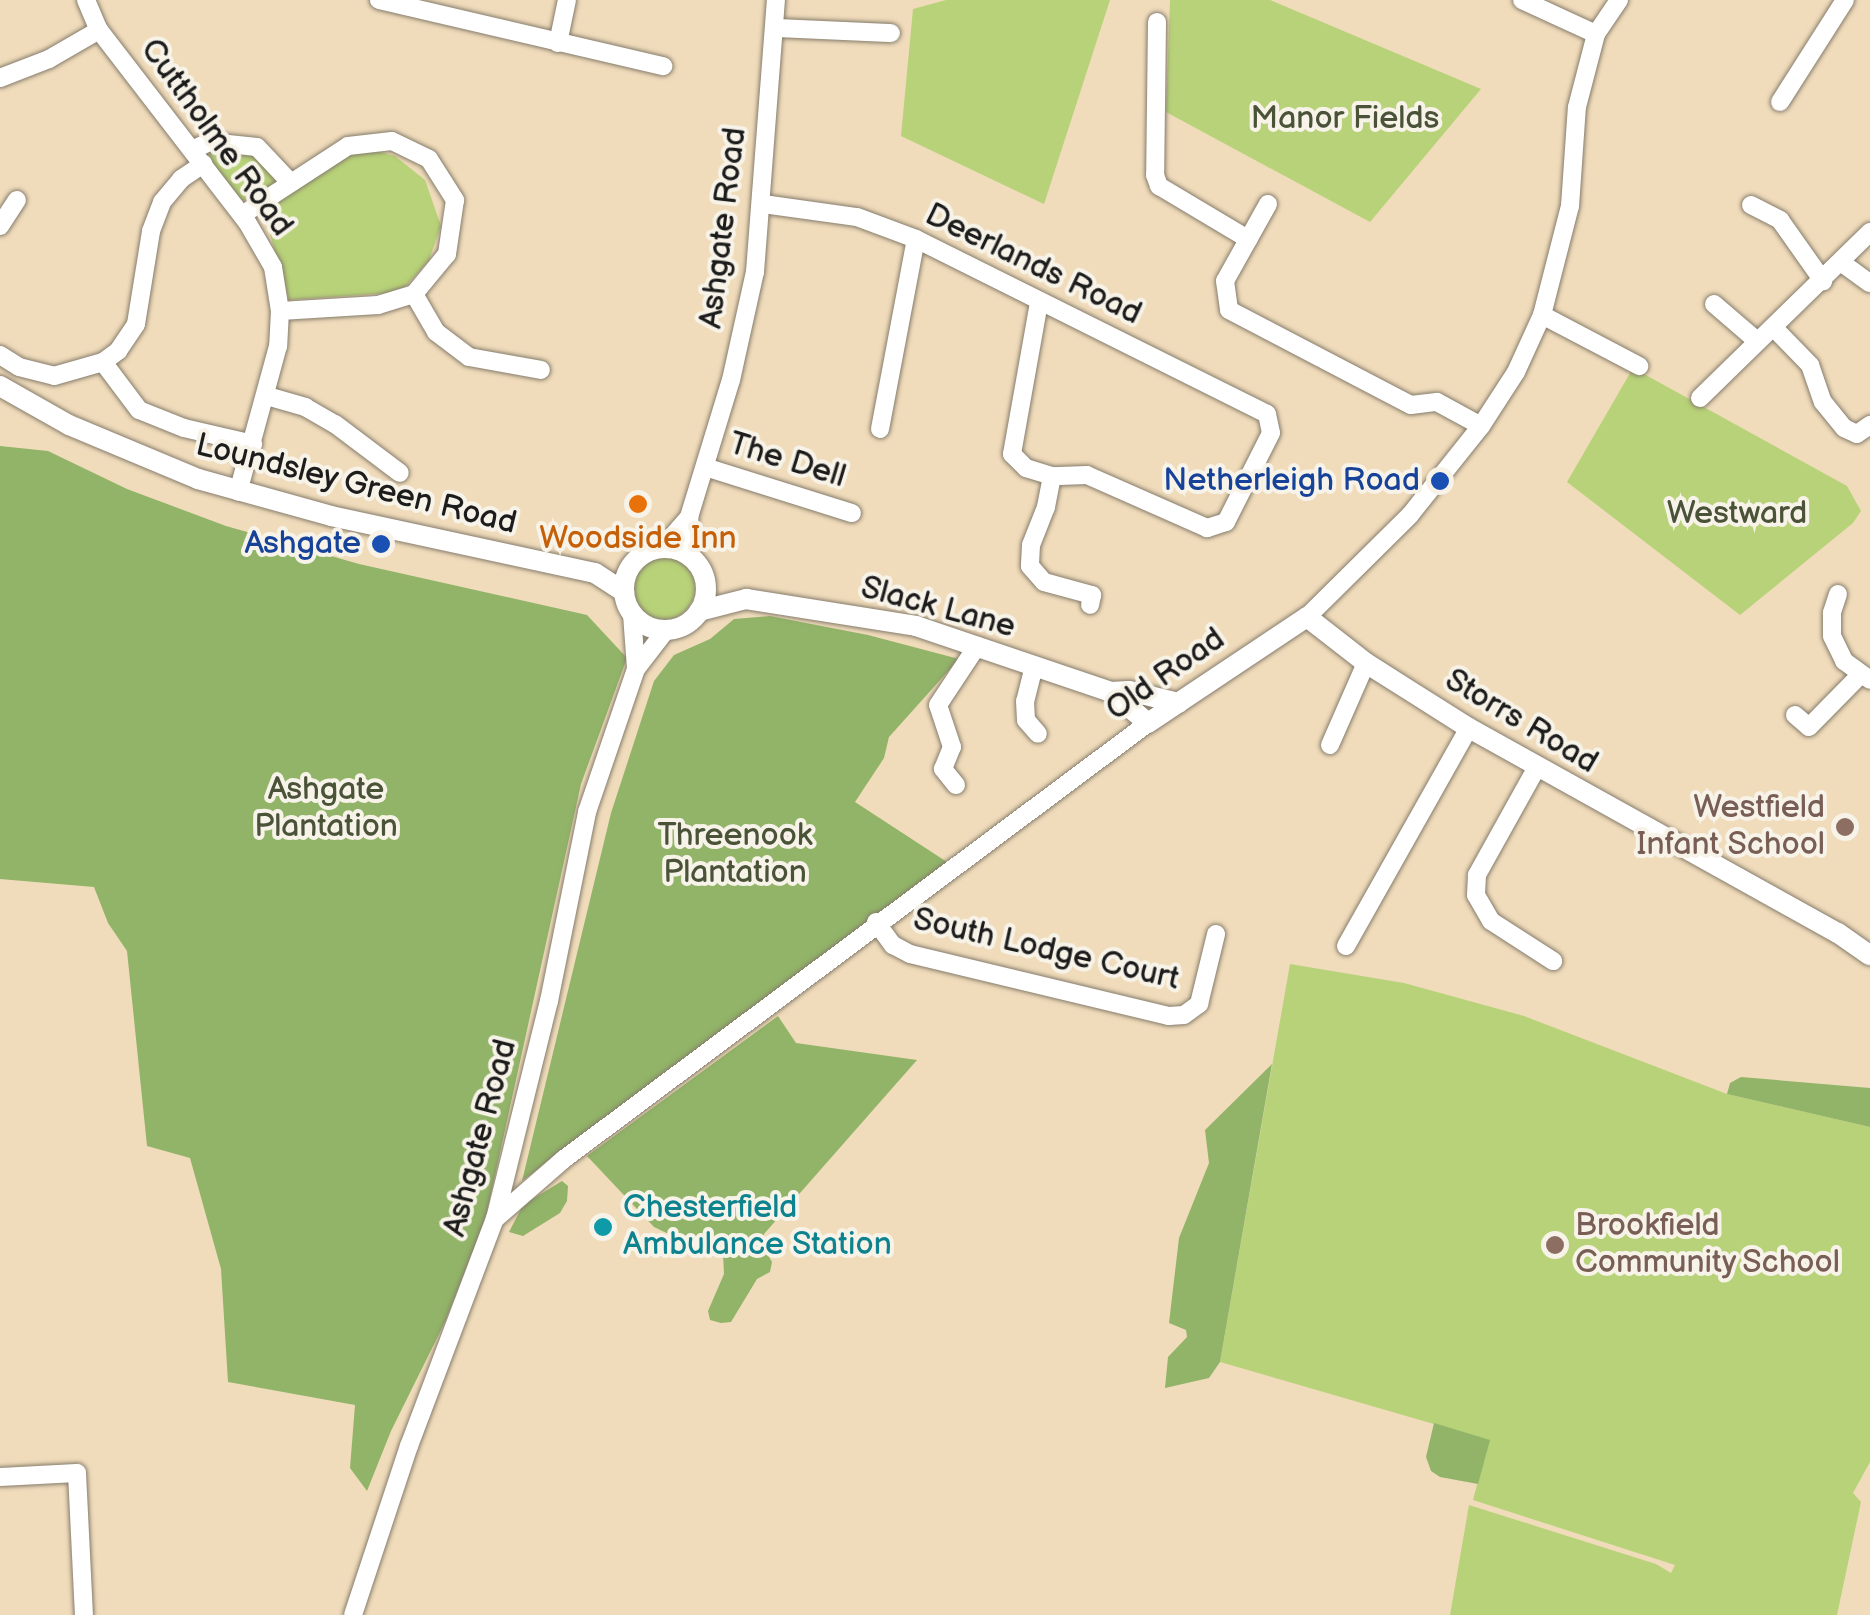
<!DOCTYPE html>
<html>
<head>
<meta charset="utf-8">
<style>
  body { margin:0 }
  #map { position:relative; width:1870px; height:1615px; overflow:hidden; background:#f0dcbb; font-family:"Balsamiq Sans",sans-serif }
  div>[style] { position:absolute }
  .green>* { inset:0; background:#b7d278 }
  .round { border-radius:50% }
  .forest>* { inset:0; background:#91b468 }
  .roads { filter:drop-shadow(0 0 2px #867c6c) drop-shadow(0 0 2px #867c6c) }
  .minor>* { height:18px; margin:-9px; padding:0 9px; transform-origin:9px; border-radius:9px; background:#fff }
  .major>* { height:20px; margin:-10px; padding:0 10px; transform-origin:10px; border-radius:10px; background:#fff }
  .major>.ring { margin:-10px; padding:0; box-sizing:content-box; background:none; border:20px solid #fff; border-radius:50% }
  .dots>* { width:28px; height:28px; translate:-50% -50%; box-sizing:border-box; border:5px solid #f7f3e8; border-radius:50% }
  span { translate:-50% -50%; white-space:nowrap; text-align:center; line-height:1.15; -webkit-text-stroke:8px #f7f3e8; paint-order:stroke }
  .park-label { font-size:32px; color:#4a5338 }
  .street-label { font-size:32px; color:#1c1c1c }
  .transit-label { font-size:32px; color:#164399 }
  .right { translate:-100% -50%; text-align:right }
  .food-label { font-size:32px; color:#c56008 }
  .education-label { font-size:32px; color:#785e54 }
  .left { translate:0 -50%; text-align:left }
  .culture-label { font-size:32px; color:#0d838f }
</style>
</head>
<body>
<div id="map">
  <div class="green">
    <i style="clip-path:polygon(946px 0,1110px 0,1044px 204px,901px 136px,913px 9px)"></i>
    <i style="clip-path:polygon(1170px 0,1270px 0,1481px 89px,1370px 222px,1166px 112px)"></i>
    <i style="clip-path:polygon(208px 148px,248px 149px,277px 179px,274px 185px,255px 200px,237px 200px,211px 167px)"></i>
    <i style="clip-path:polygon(373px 150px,395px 156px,425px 180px,441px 226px,429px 260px,405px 287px,389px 293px,289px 300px,264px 214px,340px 154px)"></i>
    <i style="clip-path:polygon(1633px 368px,1847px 486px,1861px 511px,1853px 523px,1740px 615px,1567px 482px)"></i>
    <i class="round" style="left:631px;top:556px;width:64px;height:64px"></i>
    <i style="clip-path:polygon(1290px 964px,1404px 983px,1524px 1016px,1727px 1094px,1870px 1127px,1870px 1462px,1853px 1493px,1861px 1502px,1837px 1615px,1450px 1615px,1469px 1505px,1656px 1564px,1671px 1573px,1675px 1565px,1473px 1500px,1489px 1440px,1220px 1362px)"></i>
  </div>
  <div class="forest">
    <i style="clip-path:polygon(0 446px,48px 451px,127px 489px,226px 526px,359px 564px,587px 615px,627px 658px,581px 784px,485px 1221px,445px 1322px,391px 1431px,367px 1491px,350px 1468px,355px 1405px,228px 1382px,221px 1269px,190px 1158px,147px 1146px,127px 951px,108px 923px,94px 887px,0 879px)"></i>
    <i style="clip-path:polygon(770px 616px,868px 635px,959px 659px,889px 737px,884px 758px,855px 802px,947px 862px,522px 1181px,611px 813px,654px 681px,674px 655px,710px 639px,734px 619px)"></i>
    <i style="clip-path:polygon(778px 1016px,796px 1043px,917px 1060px,764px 1234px,764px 1248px,772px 1262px,770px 1272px,757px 1279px,731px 1322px,721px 1323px,710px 1320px,708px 1311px,724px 1274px,723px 1253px,700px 1249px,654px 1227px,587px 1156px)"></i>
    <i style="clip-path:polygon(1272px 1064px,1220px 1362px,1209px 1378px,1165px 1388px,1168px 1357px,1187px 1337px,1186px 1330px,1169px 1323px,1179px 1238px,1209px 1163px,1205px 1130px)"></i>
    <i style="clip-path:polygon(1741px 1077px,1870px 1088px,1870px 1127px,1727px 1094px,1730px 1083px)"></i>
    <i style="clip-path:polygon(562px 1181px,568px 1186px,567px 1201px,560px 1213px,523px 1236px,509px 1232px,523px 1205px)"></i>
    <i style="clip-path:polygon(1434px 1423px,1490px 1440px,1478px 1484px,1440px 1477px,1431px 1471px,1426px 1457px)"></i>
  </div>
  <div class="roads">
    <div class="minor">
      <i style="left:86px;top:0;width:33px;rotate:67deg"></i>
      <i style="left:99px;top:30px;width:242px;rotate:52.4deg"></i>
      <i style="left:247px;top:222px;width:52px;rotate:60deg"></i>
      <i style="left:273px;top:267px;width:45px;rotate:81deg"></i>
      <i style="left:280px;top:311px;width:35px;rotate:93deg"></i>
      <i style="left:278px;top:346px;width:151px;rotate:105.3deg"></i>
      <i style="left:379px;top:0;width:292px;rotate:13.1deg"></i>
      <i style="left:1522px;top:0;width:81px;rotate:24.7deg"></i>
      <i style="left:1157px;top:22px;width:153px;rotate:90.7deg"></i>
      <i style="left:1155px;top:175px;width:12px;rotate:70deg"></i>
      <i style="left:1159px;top:186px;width:104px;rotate:30.8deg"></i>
      <i style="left:775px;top:28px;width:116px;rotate:2.5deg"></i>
      <i style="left:558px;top:43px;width:44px;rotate:-78.2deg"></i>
      <i style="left:0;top:78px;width:53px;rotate:-21.2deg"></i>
      <i style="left:49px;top:59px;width:58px;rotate:-30.1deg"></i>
      <i style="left:1780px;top:102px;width:121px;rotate:-57.5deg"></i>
      <i style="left:192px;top:150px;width:19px;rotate:-25deg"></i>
      <i style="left:209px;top:142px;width:48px;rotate:5.9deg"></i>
      <i style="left:257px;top:147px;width:47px;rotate:46.7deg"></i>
      <i style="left:763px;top:204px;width:95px;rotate:7.9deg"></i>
      <i style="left:857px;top:217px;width:63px;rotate:20.4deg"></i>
      <i style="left:916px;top:239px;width:392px;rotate:26.5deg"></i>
      <i style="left:1267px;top:414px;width:19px;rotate:78deg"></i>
      <i style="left:1271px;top:433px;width:100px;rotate:116.8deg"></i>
      <i style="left:1226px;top:522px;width:20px;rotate:162deg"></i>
      <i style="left:1207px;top:528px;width:131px;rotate:-156.2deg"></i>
      <i style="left:1087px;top:475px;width:35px;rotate:178deg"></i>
      <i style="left:1052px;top:476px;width:27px;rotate:-163deg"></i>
      <i style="left:1026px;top:468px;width:20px;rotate:-135deg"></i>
      <i style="left:1012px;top:454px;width:154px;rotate:-79.9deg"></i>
      <i style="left:1268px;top:204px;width:88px;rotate:119.2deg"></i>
      <i style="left:1225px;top:281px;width:29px;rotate:82deg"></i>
      <i style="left:1229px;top:310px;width:205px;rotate:27.6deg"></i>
      <i style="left:1411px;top:405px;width:26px;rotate:-7deg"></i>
      <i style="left:1437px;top:402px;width:50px;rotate:28.6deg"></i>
      <i style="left:1751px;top:205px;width:33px;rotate:27deg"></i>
      <i style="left:1780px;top:220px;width:75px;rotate:54.8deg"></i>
      <i style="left:242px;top:215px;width:126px;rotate:-33.1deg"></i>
      <i style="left:348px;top:146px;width:44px;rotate:-6.5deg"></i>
      <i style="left:392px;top:141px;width:41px;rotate:25.9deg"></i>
      <i style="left:429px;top:159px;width:49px;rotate:57.6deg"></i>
      <i style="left:455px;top:200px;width:55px;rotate:98.4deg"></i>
      <i style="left:447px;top:254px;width:52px;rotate:129.5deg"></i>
      <i style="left:414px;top:294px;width:38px;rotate:163deg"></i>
      <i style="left:378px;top:305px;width:98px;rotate:176.5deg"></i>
      <i style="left:0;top:226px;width:31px;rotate:-57deg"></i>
      <i style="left:1842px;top:263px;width:34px;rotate:36deg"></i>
      <i style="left:414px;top:294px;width:44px;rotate:59.9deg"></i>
      <i style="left:436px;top:332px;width:41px;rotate:37.1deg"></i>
      <i style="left:469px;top:357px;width:73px;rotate:10.2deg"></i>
      <i style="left:1714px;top:304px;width:57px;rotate:40.7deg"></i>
      <i style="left:1542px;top:315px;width:110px;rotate:27.7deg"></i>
      <i style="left:1774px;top:328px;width:52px;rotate:45.8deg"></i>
      <i style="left:1810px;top:365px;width:39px;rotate:71deg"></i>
      <i style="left:1823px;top:402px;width:33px;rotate:51deg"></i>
      <i style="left:1844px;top:428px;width:14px;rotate:25deg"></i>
      <i style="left:1857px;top:434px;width:16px;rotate:-35deg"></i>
      <i style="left:0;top:355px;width:22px;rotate:32deg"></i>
      <i style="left:19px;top:367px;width:36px;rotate:14deg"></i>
      <i style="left:54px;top:376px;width:51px;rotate:-15.9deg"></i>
      <i style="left:103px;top:362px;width:19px;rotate:-36deg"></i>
      <i style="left:118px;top:351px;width:32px;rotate:-56deg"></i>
      <i style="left:136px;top:324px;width:94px;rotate:-80.8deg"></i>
      <i style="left:151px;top:231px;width:31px;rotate:-69deg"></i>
      <i style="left:162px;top:202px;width:30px;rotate:-50deg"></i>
      <i style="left:181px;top:179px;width:27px;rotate:-34deg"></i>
      <i style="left:103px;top:362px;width:60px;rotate:53.1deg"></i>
      <i style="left:139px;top:410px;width:48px;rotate:21.8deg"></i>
      <i style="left:184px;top:428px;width:71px;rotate:13.1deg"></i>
      <i style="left:267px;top:396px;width:40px;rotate:16deg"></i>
      <i style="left:305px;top:407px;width:34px;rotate:30deg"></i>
      <i style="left:335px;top:424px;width:81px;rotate:37deg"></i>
      <i style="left:1700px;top:398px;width:238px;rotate:-44.3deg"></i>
      <i style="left:880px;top:429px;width:193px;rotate:-79.3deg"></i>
      <i style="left:705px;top:467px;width:154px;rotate:17.4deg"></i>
      <i style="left:1052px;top:476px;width:32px;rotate:101deg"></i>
      <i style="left:1046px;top:507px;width:41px;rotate:111.5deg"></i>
      <i style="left:1031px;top:545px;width:21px;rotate:93deg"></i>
      <i style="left:1030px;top:566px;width:21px;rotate:49deg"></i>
      <i style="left:1044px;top:582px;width:50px;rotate:15.2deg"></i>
      <i style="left:1092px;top:595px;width:10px;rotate:101deg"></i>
      <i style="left:663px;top:547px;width:40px;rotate:-49deg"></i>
      <i style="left:690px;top:556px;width:39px;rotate:-91deg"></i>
      <i style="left:689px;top:517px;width:143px;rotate:-73deg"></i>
      <i style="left:731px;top:380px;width:111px;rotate:-77.5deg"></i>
      <i style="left:755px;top:272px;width:273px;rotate:-85.6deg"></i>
      <i style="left:1838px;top:594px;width:20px;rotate:108deg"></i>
      <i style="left:1832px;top:613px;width:23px;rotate:90deg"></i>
      <i style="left:1832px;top:636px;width:28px;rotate:64deg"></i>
      <i style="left:1844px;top:661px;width:32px;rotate:36deg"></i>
      <i style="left:632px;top:614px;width:54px;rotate:85.8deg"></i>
      <i style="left:1307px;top:617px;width:145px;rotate:-44.7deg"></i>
      <i style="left:1410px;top:515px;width:114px;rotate:-51.4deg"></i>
      <i style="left:1481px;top:426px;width:64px;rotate:-57.1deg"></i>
      <i style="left:1516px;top:372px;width:63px;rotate:-65.5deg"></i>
      <i style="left:1542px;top:315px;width:113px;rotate:-75.6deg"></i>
      <i style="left:1570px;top:206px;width:99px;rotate:-86deg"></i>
      <i style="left:1577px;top:107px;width:75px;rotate:-75.4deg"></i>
      <i style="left:1596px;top:34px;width:41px;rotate:-55.9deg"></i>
      <i style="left:1034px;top:666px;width:36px;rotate:104deg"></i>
      <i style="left:1025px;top:701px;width:19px;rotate:87deg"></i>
      <i style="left:1026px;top:720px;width:18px;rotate:49deg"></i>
      <i style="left:1795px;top:715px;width:18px;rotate:41deg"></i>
      <i style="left:1809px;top:727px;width:74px;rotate:-45.5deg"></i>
      <i style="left:1330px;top:745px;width:90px;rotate:-66.3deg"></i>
      <i style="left:1537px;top:767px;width:124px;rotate:119.1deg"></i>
      <i style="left:1477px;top:875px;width:20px;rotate:93deg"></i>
      <i style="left:1476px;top:895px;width:30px;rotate:60deg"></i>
      <i style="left:1491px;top:921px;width:74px;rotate:32.8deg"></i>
      <i style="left:956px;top:785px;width:21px;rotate:-129deg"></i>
      <i style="left:943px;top:769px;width:24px;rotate:-68deg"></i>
      <i style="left:952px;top:747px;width:44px;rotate:-108.4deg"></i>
      <i style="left:938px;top:705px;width:71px;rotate:-56.5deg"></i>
      <i style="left:876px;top:922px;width:29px;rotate:54deg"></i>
      <i style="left:893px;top:945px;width:19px;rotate:28deg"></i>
      <i style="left:910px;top:954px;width:266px;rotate:13.5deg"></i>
      <i style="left:1169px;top:1016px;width:15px;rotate:-4deg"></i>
      <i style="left:1184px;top:1015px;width:19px;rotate:-36deg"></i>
      <i style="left:1199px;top:1004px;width:72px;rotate:-76.3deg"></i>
      <i style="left:1346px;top:946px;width:250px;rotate:-60.6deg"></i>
      <i style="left:495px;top:1219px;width:91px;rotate:-41deg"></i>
      <i style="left:564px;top:1159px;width:729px;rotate:-36.74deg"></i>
      <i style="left:0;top:1477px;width:77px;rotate:-3deg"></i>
      <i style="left:77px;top:1473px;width:142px;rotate:87.2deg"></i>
      <i style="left:353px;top:1615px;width:178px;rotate:-71.7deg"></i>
      <i style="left:409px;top:1446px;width:243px;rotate:-69.3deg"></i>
      <i style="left:495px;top:1219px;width:225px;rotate:-76.1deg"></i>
      <i style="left:549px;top:1001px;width:193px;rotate:-78.6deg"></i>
      <i style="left:587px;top:812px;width:151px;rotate:-71.1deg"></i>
      <i style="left:636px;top:669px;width:49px;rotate:-52.4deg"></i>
    </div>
    <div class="major">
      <i style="left:0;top:386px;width:79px;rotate:29.5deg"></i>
      <i style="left:69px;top:425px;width:140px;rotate:22.7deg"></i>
      <i style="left:198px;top:479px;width:138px;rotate:15.5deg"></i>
      <i style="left:331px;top:516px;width:270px;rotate:12.2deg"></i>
      <i style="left:595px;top:573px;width:35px;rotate:33deg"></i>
      <i class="ring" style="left:624px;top:548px;width:62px;height:62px"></i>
      <i style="left:699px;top:611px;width:49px;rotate:-14.3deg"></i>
      <i style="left:746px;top:599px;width:172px;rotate:9deg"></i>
      <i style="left:916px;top:626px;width:206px;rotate:18.7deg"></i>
      <i style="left:1111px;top:692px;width:18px;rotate:-3deg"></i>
      <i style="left:1129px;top:691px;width:51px;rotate:13.5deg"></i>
      <i style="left:1111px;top:692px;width:48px;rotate:40deg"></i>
      <i style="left:1148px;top:723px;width:191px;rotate:-33.7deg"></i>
      <i style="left:1307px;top:617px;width:75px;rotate:37.9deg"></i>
      <i style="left:1366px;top:663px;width:122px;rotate:32.3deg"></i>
      <i style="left:1469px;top:728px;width:422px;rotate:29.1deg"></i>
      <i style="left:1838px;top:933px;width:39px;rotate:35deg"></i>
    </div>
  </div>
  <div class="dots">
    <i style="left:1440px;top:481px;background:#1a4fb4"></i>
    <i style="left:638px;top:504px;background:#e8710a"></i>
    <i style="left:381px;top:544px;background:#1a4fb4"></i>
    <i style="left:1845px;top:827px;background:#8d6e63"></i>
    <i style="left:603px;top:1227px;background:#0f9aa8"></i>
    <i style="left:1555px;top:1245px;background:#8d6e63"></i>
  </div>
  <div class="park-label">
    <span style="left:1345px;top:119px">Manor Fields</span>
    <span style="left:1737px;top:514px">Westward</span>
    <span style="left:326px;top:809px">Ashgate<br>Plantation</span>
    <span style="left:735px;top:855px">Threenook<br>Plantation</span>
  </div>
  <div class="street-label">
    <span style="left:216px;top:138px;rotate:54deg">Cuttholme Road</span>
    <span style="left:724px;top:228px;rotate:-83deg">Ashgate Road</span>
    <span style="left:1033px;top:265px;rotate:26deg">Deerlands Road</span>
    <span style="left:787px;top:461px;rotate:17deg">The Dell</span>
    <span style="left:356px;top:485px;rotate:14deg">Loundsley Green Road</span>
    <span style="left:938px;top:608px;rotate:15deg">Slack Lane</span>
    <span style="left:1166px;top:675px;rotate:-35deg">Old Road</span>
    <span style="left:1521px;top:722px;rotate:31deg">Storrs Road</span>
    <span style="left:1046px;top:950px;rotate:13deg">South Lodge Court</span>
    <span style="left:481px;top:1138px;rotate:-75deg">Ashgate Road</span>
  </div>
  <div class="transit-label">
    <span class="right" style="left:1420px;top:481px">Netherleigh Road</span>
    <span class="right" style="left:361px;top:544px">Ashgate</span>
  </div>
  <div class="food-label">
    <span style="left:638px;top:539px">Woodside Inn</span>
  </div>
  <div class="education-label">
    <span class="right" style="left:1825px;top:827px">Westfield<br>Infant School</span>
    <span class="left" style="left:1575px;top:1245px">Brookfield<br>Community School</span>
  </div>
  <div class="culture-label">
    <span class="left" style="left:623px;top:1227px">Chesterfield<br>Ambulance Station</span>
  </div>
</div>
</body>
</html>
